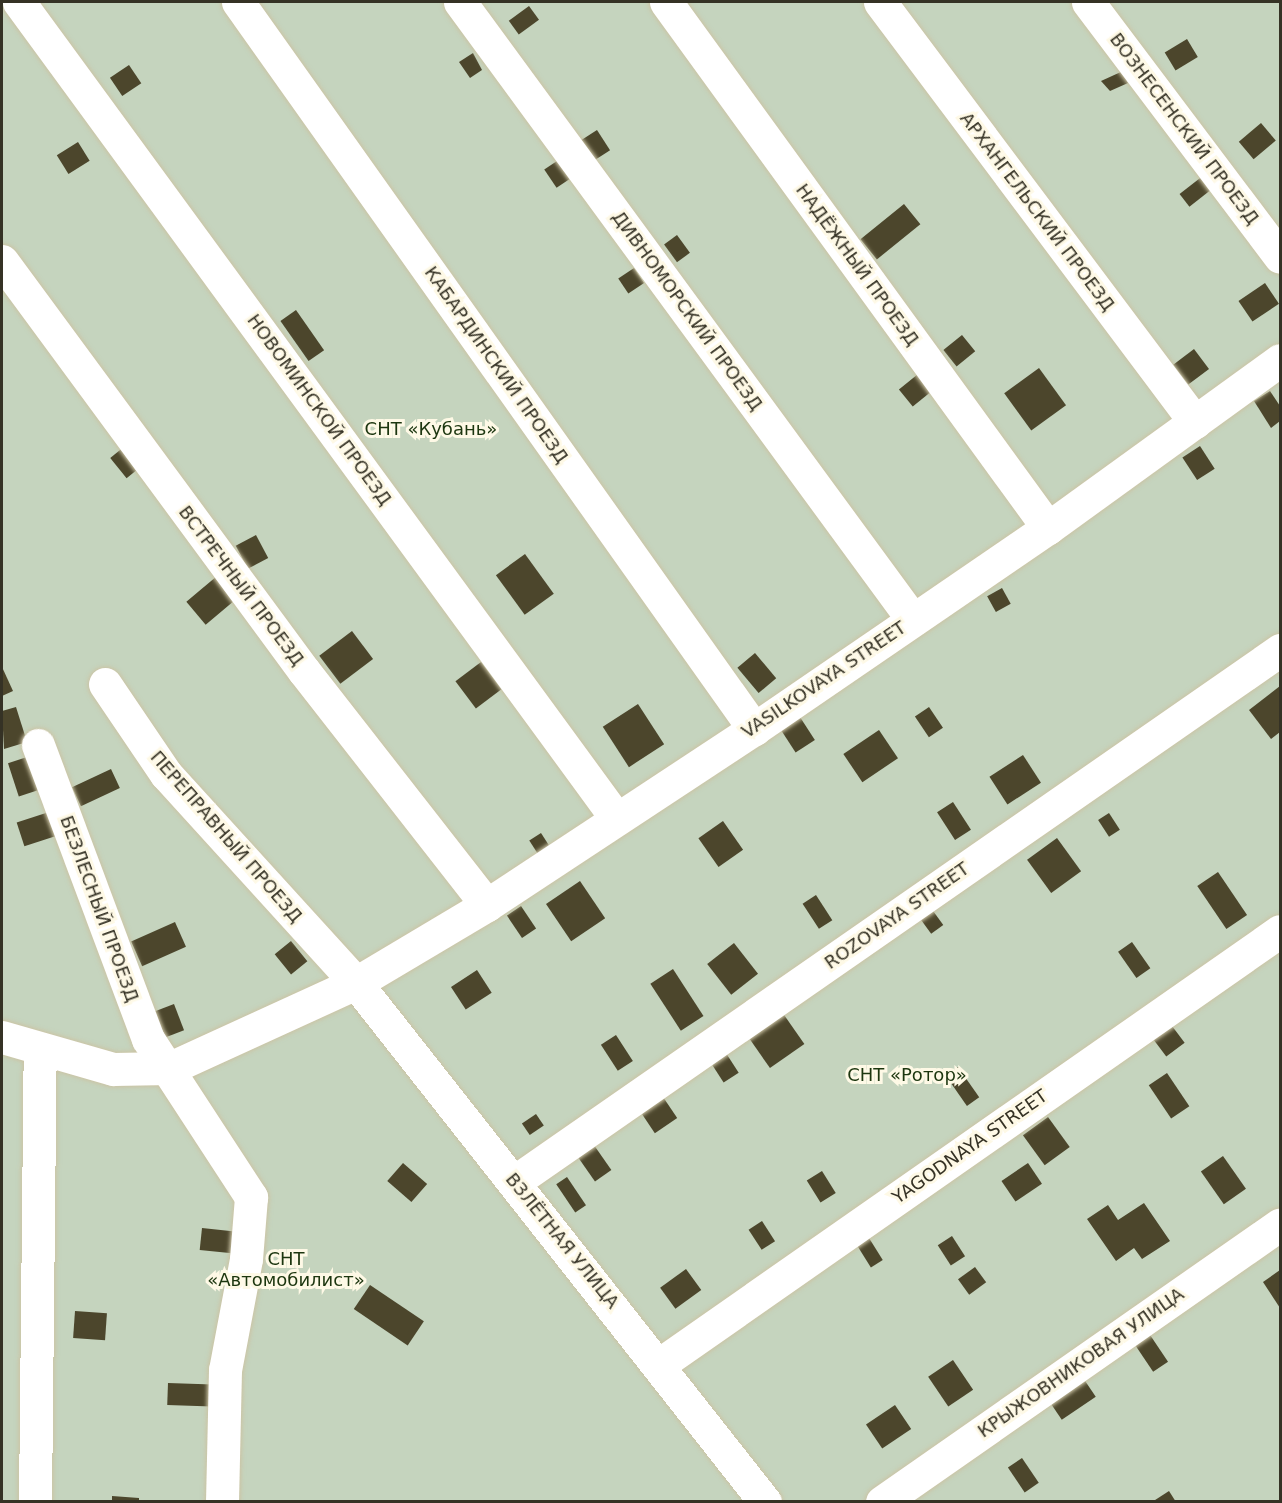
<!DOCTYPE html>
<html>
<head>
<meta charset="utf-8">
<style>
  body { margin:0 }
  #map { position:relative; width:1282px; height:1503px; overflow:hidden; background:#fef9e6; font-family:"DejaVu Sans",sans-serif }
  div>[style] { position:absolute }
  .green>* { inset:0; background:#c5d4be; transform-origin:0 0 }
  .building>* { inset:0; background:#4c462c; transform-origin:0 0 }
  .roads { filter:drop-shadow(0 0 2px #cbc4a5) drop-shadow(0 0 2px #cbc4a5) }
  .minor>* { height:33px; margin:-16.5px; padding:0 16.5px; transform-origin:16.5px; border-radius:16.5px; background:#fff }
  span { translate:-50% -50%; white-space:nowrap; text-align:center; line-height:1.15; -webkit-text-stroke:6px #fef9e6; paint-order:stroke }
  .street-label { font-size:18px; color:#353225 }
  .park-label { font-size:18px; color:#1c360f }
  .frame { position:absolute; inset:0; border:3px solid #353225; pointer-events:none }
</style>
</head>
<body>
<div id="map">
  <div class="green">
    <i style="left:2px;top:2px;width:1278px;height:1500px"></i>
  </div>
  <div class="building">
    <i style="left:529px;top:6px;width:17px;height:25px;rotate:54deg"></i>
    <i style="left:1187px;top:39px;width:21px;height:26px;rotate:59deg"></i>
    <i style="clip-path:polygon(473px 53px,482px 70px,470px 78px,459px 62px)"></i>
    <i style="left:129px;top:65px;width:22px;height:23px;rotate:56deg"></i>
    <i style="clip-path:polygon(1123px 71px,1128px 83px,1110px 91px,1101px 81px)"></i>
    <i style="left:1261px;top:123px;width:23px;height:29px;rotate:50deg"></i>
    <i style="left:597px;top:130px;width:24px;height:19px;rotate:57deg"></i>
    <i style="left:78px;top:142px;width:22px;height:25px;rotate:58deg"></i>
    <i style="left:560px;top:159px;width:22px;height:19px;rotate:56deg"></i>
    <i style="left:1204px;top:175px;width:16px;height:31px;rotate:52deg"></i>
    <i style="left:904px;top:204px;width:26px;height:56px;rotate:51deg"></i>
    <i style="left:677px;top:235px;width:22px;height:16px;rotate:54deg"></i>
    <i style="left:634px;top:268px;width:18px;height:19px;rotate:56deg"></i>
    <i style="left:1265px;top:283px;width:25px;height:32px;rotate:56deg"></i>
    <i style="left:296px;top:310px;width:49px;height:19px;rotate:55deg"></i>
    <i style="left:962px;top:335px;width:21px;height:24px;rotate:51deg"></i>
    <i style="left:1194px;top:349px;width:25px;height:26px;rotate:53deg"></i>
    <i style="left:1039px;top:368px;width:46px;height:43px;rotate:54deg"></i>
    <i style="left:923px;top:370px;width:22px;height:31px;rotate:51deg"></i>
    <i style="clip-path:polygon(1270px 391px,1280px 406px,1280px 421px,1271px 428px,1254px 401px)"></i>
    <i style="left:125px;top:446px;width:26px;height:19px;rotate:51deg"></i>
    <i style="left:1200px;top:446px;width:27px;height:21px;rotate:57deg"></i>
    <i style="left:256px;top:535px;width:26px;height:23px;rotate:62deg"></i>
    <i style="left:525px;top:554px;width:49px;height:36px;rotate:54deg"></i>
    <i style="left:217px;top:576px;width:30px;height:40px;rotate:50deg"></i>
    <i style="left:1002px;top:588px;width:18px;height:17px;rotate:61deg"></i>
    <i style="left:352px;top:631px;width:35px;height:41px;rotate:53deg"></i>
    <i style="left:755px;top:653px;width:33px;height:23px;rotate:50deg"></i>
    <i style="left:481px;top:662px;width:34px;height:32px;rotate:53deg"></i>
    <i style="clip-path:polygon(2px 667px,13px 691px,2px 696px)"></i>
    <i style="clip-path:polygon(1280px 686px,1280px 732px,1271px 739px,1249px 710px)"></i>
    <i style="left:638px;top:704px;width:48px;height:42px;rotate:57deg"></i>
    <i style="clip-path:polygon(16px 707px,27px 742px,4px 749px,2px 711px)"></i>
    <i style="left:929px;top:707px;width:25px;height:17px;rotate:56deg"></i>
    <i style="left:798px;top:714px;width:31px;height:23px;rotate:57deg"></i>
    <i style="left:879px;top:730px;width:34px;height:43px;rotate:56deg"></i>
    <i style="left:1023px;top:755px;width:33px;height:40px;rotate:57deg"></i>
    <i style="left:27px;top:757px;width:35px;height:20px;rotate:72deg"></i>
    <i style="left:111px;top:769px;width:21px;height:43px;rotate:65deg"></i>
    <i style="left:953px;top:802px;width:33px;height:19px;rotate:57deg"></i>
    <i style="left:49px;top:812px;width:25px;height:34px;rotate:72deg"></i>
    <i style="left:1109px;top:813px;width:20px;height:13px;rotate:57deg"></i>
    <i style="left:723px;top:821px;width:35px;height:30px;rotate:55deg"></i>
    <i style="left:541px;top:833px;width:24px;height:14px;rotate:57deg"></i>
    <i style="left:1057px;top:838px;width:41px;height:37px;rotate:54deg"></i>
    <i style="left:1218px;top:872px;width:52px;height:25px;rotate:56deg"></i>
    <i style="left:580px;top:881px;width:45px;height:41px;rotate:56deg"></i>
    <i style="left:816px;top:895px;width:30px;height:16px;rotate:57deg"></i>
    <i style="left:928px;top:904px;width:26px;height:15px;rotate:54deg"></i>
    <i style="left:521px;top:906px;width:27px;height:17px;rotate:56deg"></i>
    <i style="left:175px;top:922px;width:27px;height:48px;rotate:66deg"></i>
    <i style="left:291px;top:941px;width:26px;height:21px;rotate:51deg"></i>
    <i style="left:1132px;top:942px;width:32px;height:17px;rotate:55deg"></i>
    <i style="left:734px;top:943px;width:39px;height:34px;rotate:52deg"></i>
    <i style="left:673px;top:969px;width:56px;height:27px;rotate:57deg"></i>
    <i style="left:477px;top:970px;width:27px;height:31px;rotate:57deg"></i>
    <i style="left:174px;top:1004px;width:28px;height:23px;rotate:69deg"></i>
    <i style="left:782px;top:1012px;width:39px;height:42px;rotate:55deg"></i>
    <i style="left:1169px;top:1022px;width:26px;height:23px;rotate:53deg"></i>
    <i style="left:616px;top:1035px;width:31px;height:18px;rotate:57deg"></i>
    <i style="left:724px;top:1050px;width:27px;height:18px;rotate:57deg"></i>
    <i style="left:958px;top:1067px;width:37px;height:15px;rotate:55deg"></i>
    <i style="left:1167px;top:1073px;width:40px;height:22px;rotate:56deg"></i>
    <i style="left:661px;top:1094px;width:29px;height:27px;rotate:56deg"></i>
    <i style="left:536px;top:1114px;width:14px;height:17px;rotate:56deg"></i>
    <i style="left:1048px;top:1117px;width:37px;height:31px;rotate:54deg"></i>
    <i style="left:589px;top:1138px;width:39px;height:20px;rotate:55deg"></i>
    <i style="left:1223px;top:1156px;width:40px;height:27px;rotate:55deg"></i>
    <i style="left:403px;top:1163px;width:32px;height:24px;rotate:41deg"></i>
    <i style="left:1028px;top:1163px;width:25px;height:32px;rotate:56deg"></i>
    <i style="left:822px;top:1171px;width:26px;height:18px;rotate:58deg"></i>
    <i style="left:567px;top:1177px;width:34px;height:13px;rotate:56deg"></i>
    <i style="clip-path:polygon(1144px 1203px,1170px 1241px,1142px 1259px,1134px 1248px,1116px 1261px,1087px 1219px,1108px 1205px,1118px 1220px)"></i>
    <i style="left:762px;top:1221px;width:24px;height:16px;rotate:57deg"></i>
    <i style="left:202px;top:1228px;width:40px;height:22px;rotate:6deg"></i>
    <i style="left:952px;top:1236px;width:24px;height:17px;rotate:57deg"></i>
    <i style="left:869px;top:1238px;width:26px;height:14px;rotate:58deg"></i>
    <i style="left:975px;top:1267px;width:19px;height:21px;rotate:54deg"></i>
    <i style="left:686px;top:1269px;width:26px;height:32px;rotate:54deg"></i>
    <i style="clip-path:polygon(1280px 1270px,1280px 1308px,1263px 1282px)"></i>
    <i style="left:370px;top:1285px;width:65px;height:29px;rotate:34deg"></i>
    <i style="left:75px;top:1311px;width:32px;height:27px;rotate:4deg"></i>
    <i style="left:1144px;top:1326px;width:43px;height:18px;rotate:56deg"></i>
    <i style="left:953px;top:1360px;width:36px;height:30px;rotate:56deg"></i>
    <i style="left:1079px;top:1372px;width:30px;height:41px;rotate:56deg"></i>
    <i style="left:168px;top:1383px;width:52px;height:22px;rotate:2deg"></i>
    <i style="left:895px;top:1405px;width:29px;height:35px;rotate:56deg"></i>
    <i style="left:1022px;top:1458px;width:30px;height:17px;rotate:56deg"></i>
    <i style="clip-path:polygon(1169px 1491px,1176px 1502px,1152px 1502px)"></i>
    <i style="clip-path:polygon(112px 1496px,139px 1498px,139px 1502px,112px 1502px)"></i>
  </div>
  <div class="roads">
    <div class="minor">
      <i style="left:19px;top:2px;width:1012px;rotate:53.8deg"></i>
      <i style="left:238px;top:2px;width:892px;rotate:54.63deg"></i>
      <i style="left:460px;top:2px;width:766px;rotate:53.76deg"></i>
      <i style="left:666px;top:2px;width:650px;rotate:54.01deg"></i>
      <i style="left:880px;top:2px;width:525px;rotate:53.13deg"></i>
      <i style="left:1088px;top:2px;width:319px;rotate:53deg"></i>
      <i style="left:2px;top:261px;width:509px;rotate:53.63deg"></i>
      <i style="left:304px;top:671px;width:297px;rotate:52deg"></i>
      <i style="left:105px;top:684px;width:109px;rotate:55.9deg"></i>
      <i style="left:166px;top:774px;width:282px;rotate:47.7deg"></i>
      <i style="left:356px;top:983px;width:661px;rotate:51.76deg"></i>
      <i style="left:38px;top:745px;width:314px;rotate:69.5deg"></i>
      <i style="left:148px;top:1039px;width:189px;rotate:56.9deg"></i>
      <i style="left:251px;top:1197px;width:62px;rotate:94.6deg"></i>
      <i style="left:246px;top:1259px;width:113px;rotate:100.7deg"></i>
      <i style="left:225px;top:1370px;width:132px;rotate:91.3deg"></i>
      <i style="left:2px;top:1037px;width:116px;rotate:16.1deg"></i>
      <i style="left:113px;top:1069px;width:57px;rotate:-1deg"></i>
      <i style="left:170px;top:1068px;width:205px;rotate:-24.6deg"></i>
      <i style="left:356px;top:983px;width:152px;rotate:-30.8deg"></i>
      <i style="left:487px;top:905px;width:320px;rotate:-33.4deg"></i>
      <i style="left:754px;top:729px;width:356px;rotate:-34.4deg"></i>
      <i style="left:1048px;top:528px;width:286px;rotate:-35.9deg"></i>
      <i style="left:514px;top:1182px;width:933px;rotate:-34.78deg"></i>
      <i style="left:660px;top:1364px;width:756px;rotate:-34.93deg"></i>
      <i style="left:35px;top:1502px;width:453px;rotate:-89.4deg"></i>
      <i style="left:882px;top:1502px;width:485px;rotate:-34.9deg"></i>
    </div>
  </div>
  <div class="street-label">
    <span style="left:1184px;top:129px;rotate:53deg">ВОЗНЕСЕНСКИЙ ПРОЕЗД</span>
    <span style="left:1037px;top:212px;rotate:53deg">АРХАНГЕЛЬСКИЙ ПРОЕЗД</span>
    <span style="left:857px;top:265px;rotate:54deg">НАДЁЖНЫЙ ПРОЕЗД</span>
    <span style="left:687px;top:311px;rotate:54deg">ДИВНОМОРСКИЙ ПРОЕЗД</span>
    <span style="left:496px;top:365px;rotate:55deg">КАБАРДИНСКИЙ ПРОЕЗД</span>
    <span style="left:319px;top:410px;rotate:54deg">НОВОМИНСКОЙ ПРОЕЗД</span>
    <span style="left:241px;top:586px;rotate:53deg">ВСТРЕЧНЫЙ ПРОЕЗД</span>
    <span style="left:824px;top:680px;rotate:-34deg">VASILKOVAYA STREET</span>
    <span style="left:226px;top:837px;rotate:49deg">ПЕРЕПРАВНЫЙ ПРОЕЗД</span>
    <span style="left:99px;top:909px;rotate:70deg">БЕЗЛЕСНЫЙ ПРОЕЗД</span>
    <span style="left:897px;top:916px;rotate:-35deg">ROZOVAYA STREET</span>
    <span style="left:970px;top:1147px;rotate:-35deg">YAGODNAYA STREET</span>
    <span style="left:562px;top:1241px;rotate:51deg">ВЗЛЁТНАЯ УЛИЦА</span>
    <span style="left:1081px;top:1363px;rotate:-35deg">КРЫЖОВНИКОВАЯ УЛИЦА</span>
  </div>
  <div class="park-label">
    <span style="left:431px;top:429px">СНТ «Кубань»</span>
    <span style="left:907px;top:1075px">СНТ «Ротор»</span>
    <span style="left:286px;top:1270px">СНТ<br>«Автомобилист»</span>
  </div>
  <div class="frame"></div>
</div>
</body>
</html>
